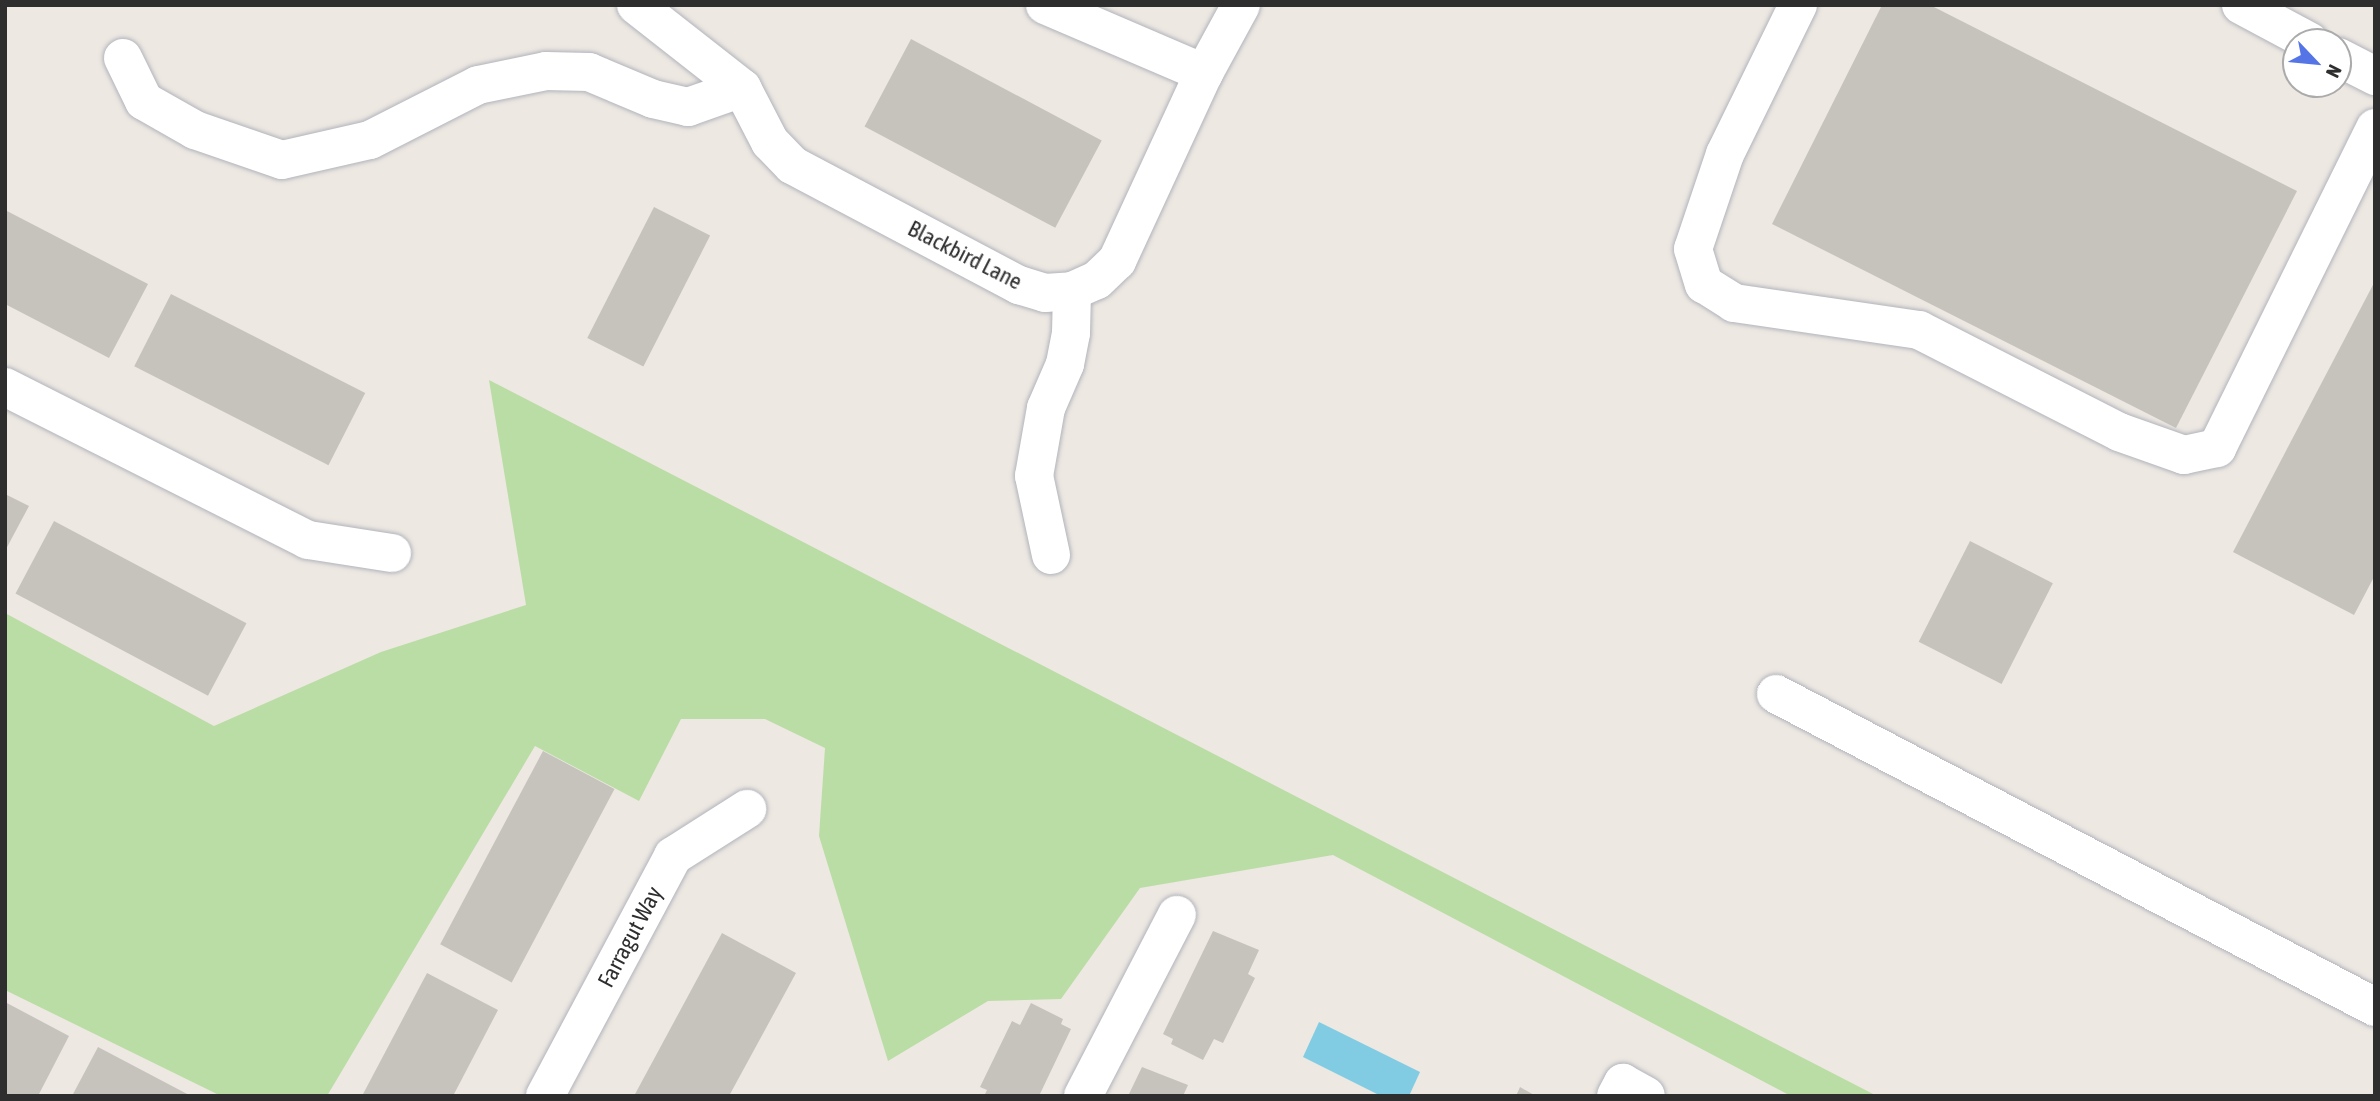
<!DOCTYPE html>
<html>
<head>
<meta charset="utf-8">
<style>
  body { margin:0 }
  #map { position:relative; width:2380px; height:1101px; overflow:hidden; background:#ede8e2; font-family:"Asap Condensed",sans-serif }
  div>[style] { position:absolute }
  .green>* { inset:0; background:#badda5 }
  .water>* { inset:0; background:#81cce3 }
  .building>* { inset:0; background:#c6c3bd; transform-origin:0 0 }
  .roads { filter:drop-shadow(0 0 2px #b2b4bc) drop-shadow(0 0 2px #b2b4bc) }
  .minor>* { height:38px; margin:-19px; padding:0 19px; transform-origin:19px; border-radius:19px; background:#fff }
  span { translate:-50% -50%; white-space:nowrap; text-align:center; line-height:1.15; -webkit-text-stroke:5px #fff; paint-order:stroke }
  .street-label { font-size:23px; color:#2e2e2e }
  .frame { position:absolute; inset:0; border:7px solid #2e2e2e; pointer-events:none }
  .north { position:absolute; left:2282px; top:28px; width:70px; height:70px; box-sizing:border-box; background:#fff; border:2px solid #ababab; border-radius:50%; rotate:116deg; font-size:19px; font-weight:700; line-height:28px; text-align:center; color:#2e2e2e }
  .north::after { content:''; display:block; margin:auto; width:24px; height:32px; background:#5575e7; clip-path:polygon(50% 0,100% 100%,50% 72%,0 100%) }
</style>
</head>
<body>
<div id="map">
  <div class="green">
    <i style="clip-path:polygon(489px 380px,1877px 1096px,1791px 1096px,1333px 855px,1140px 888px,1061px 999px,988px 1001px,888px 1061px,819px 836px,825px 748px,765px 719px,681px 719px,639px 801px,535px 746px,327px 1096px,221px 1096px,5px 990px,5px 613px,214px 726px,381px 652px,526px 605px)"></i>
  </div>
  <div class="water">
    <i style="clip-path:polygon(1319px 1022px,1420px 1072px,1409px 1096px,1381px 1096px,1303px 1057px)"></i>
  </div>
  <div class="building">
    <i style="clip-path:polygon(1882px 5px,1930px 5px,2297px 191px,2176px 428px,1772px 224px)"></i>
    <i style="left:911px;top:39px;width:216px;height:99px;rotate:28deg"></i>
    <i style="left:654px;top:207px;width:63px;height:147px;rotate:27deg"></i>
    <i style="clip-path:polygon(5px 210px,148px 284px,109px 358px,5px 304px)"></i>
    <i style="clip-path:polygon(2375px 281px,2375px 575px,2354px 615px,2233px 552px)"></i>
    <i style="left:171px;top:294px;width:218px;height:81px;rotate:27deg"></i>
    <i style="clip-path:polygon(5px 494px,29px 506px,5px 551px)"></i>
    <i style="left:54px;top:521px;width:218px;height:82px;rotate:28deg"></i>
    <i style="left:1970px;top:541px;width:93px;height:113px;rotate:27deg"></i>
    <i style="left:543px;top:751px;width:81px;height:219px;rotate:28deg"></i>
    <i style="clip-path:polygon(1213px 931px,1259px 950px,1248px 974px,1255px 978px,1223px 1043px,1214px 1039px,1203px 1060px,1171px 1044px,1173px 1039px,1163px 1034px)"></i>
    <i style="clip-path:polygon(722px 933px,796px 973px,729px 1096px,634px 1096px)"></i>
    <i style="clip-path:polygon(427px 973px,498px 1010px,453px 1096px,362px 1096px)"></i>
    <i style="clip-path:polygon(5px 1002px,69px 1036px,38px 1096px,5px 1094px)"></i>
    <i style="clip-path:polygon(1031px 1003px,1063px 1019px,1061px 1024px,1071px 1029px,1039px 1096px,984px 1096px,987px 1090px,980px 1087px,1012px 1021px,1020px 1025px)"></i>
    <i style="clip-path:polygon(98px 1047px,191px 1096px,72px 1096px)"></i>
    <i style="clip-path:polygon(1142px 1067px,1188px 1085px,1183px 1096px,1128px 1096px)"></i>
    <i style="clip-path:polygon(1520px 1087px,1536px 1096px,1516px 1096px)"></i>
  </div>
  <div class="roads">
    <div class="minor">
      <i style="left:636px;top:5px;width:135px;rotate:38.1deg"></i>
      <i style="left:1045px;top:5px;width:173px;rotate:23.2deg"></i>
      <i style="left:1798px;top:5px;width:166px;rotate:116.1deg"></i>
      <i style="left:1725px;top:154px;width:100px;rotate:108.6deg"></i>
      <i style="left:1693px;top:249px;width:37px;rotate:73deg"></i>
      <i style="left:1704px;top:284px;width:36px;rotate:32deg"></i>
      <i style="left:1734px;top:303px;width:187px;rotate:8.3deg"></i>
      <i style="left:1919px;top:330px;width:225px;rotate:27deg"></i>
      <i style="left:2119px;top:432px;width:69px;rotate:19.5deg"></i>
      <i style="left:2184px;top:455px;width:34px;rotate:-12deg"></i>
      <i style="left:2217px;top:448px;width:357px;rotate:-63.7deg"></i>
      <i style="left:2241px;top:5px;width:78px;rotate:28.2deg"></i>
      <i style="left:2338px;top:57px;width:42px;rotate:27.2deg"></i>
      <i style="left:123px;top:58px;width:48px;rotate:64deg"></i>
      <i style="left:144px;top:101px;width:59px;rotate:29.6deg"></i>
      <i style="left:195px;top:130px;width:92px;rotate:19deg"></i>
      <i style="left:282px;top:160px;width:90px;rotate:-12.8deg"></i>
      <i style="left:370px;top:140px;width:121px;rotate:-27deg"></i>
      <i style="left:478px;top:85px;width:69px;rotate:-11.6deg"></i>
      <i style="left:546px;top:71px;width:43px;rotate:1.3deg"></i>
      <i style="left:589px;top:72px;width:69px;rotate:22.9deg"></i>
      <i style="left:653px;top:99px;width:36px;rotate:13deg"></i>
      <i style="left:688px;top:107px;width:57px;rotate:-19.4deg"></i>
      <i style="left:742px;top:88px;width:61px;rotate:62.6deg"></i>
      <i style="left:770px;top:142px;width:32px;rotate:46deg"></i>
      <i style="left:792px;top:165px;width:257px;rotate:27.9deg"></i>
      <i style="left:1019px;top:285px;width:27px;rotate:17deg"></i>
      <i style="left:1045px;top:293px;width:27px;rotate:-4deg"></i>
      <i style="left:1072px;top:291px;width:27px;rotate:-24deg"></i>
      <i style="left:1097px;top:280px;width:28px;rotate:-44deg"></i>
      <i style="left:1117px;top:261px;width:207px;rotate:-65.2deg"></i>
      <i style="left:1204px;top:73px;width:77px;rotate:-61.4deg"></i>
      <i style="left:5px;top:387px;width:339px;rotate:26.8deg"></i>
      <i style="left:308px;top:540px;width:85px;rotate:8.8deg"></i>
      <i style="left:1051px;top:555px;width:81px;rotate:-102.1deg"></i>
      <i style="left:1034px;top:476px;width:69px;rotate:-80deg"></i>
      <i style="left:1046px;top:408px;width:48px;rotate:-66.6deg"></i>
      <i style="left:1065px;top:364px;width:32px;rotate:-79deg"></i>
      <i style="left:1071px;top:333px;width:42px;rotate:-88.6deg"></i>
      <i style="left:1776px;top:694px;width:676px;rotate:27.59deg"></i>
      <i style="left:545px;top:1096px;width:272px;rotate:-61.9deg"></i>
      <i style="left:673px;top:856px;width:88px;rotate:-32.4deg"></i>
      <i style="left:1083px;top:1096px;width:204px;rotate:-62.6deg"></i>
      <i style="left:1616px;top:1096px;width:15px;rotate:-62deg"></i>
      <i style="left:1623px;top:1083px;width:26px;rotate:29deg"></i>
    </div>
  </div>
  <div class="street-label">
    <span style="left:965px;top:255px;rotate:27deg">Blackbird Lane</span>
    <span style="left:630px;top:937px;rotate:-62deg">Farragut Way</span>
  </div>
  <div class="frame"></div>
  <div class="north">N</div>
</div>
</body>
</html>
